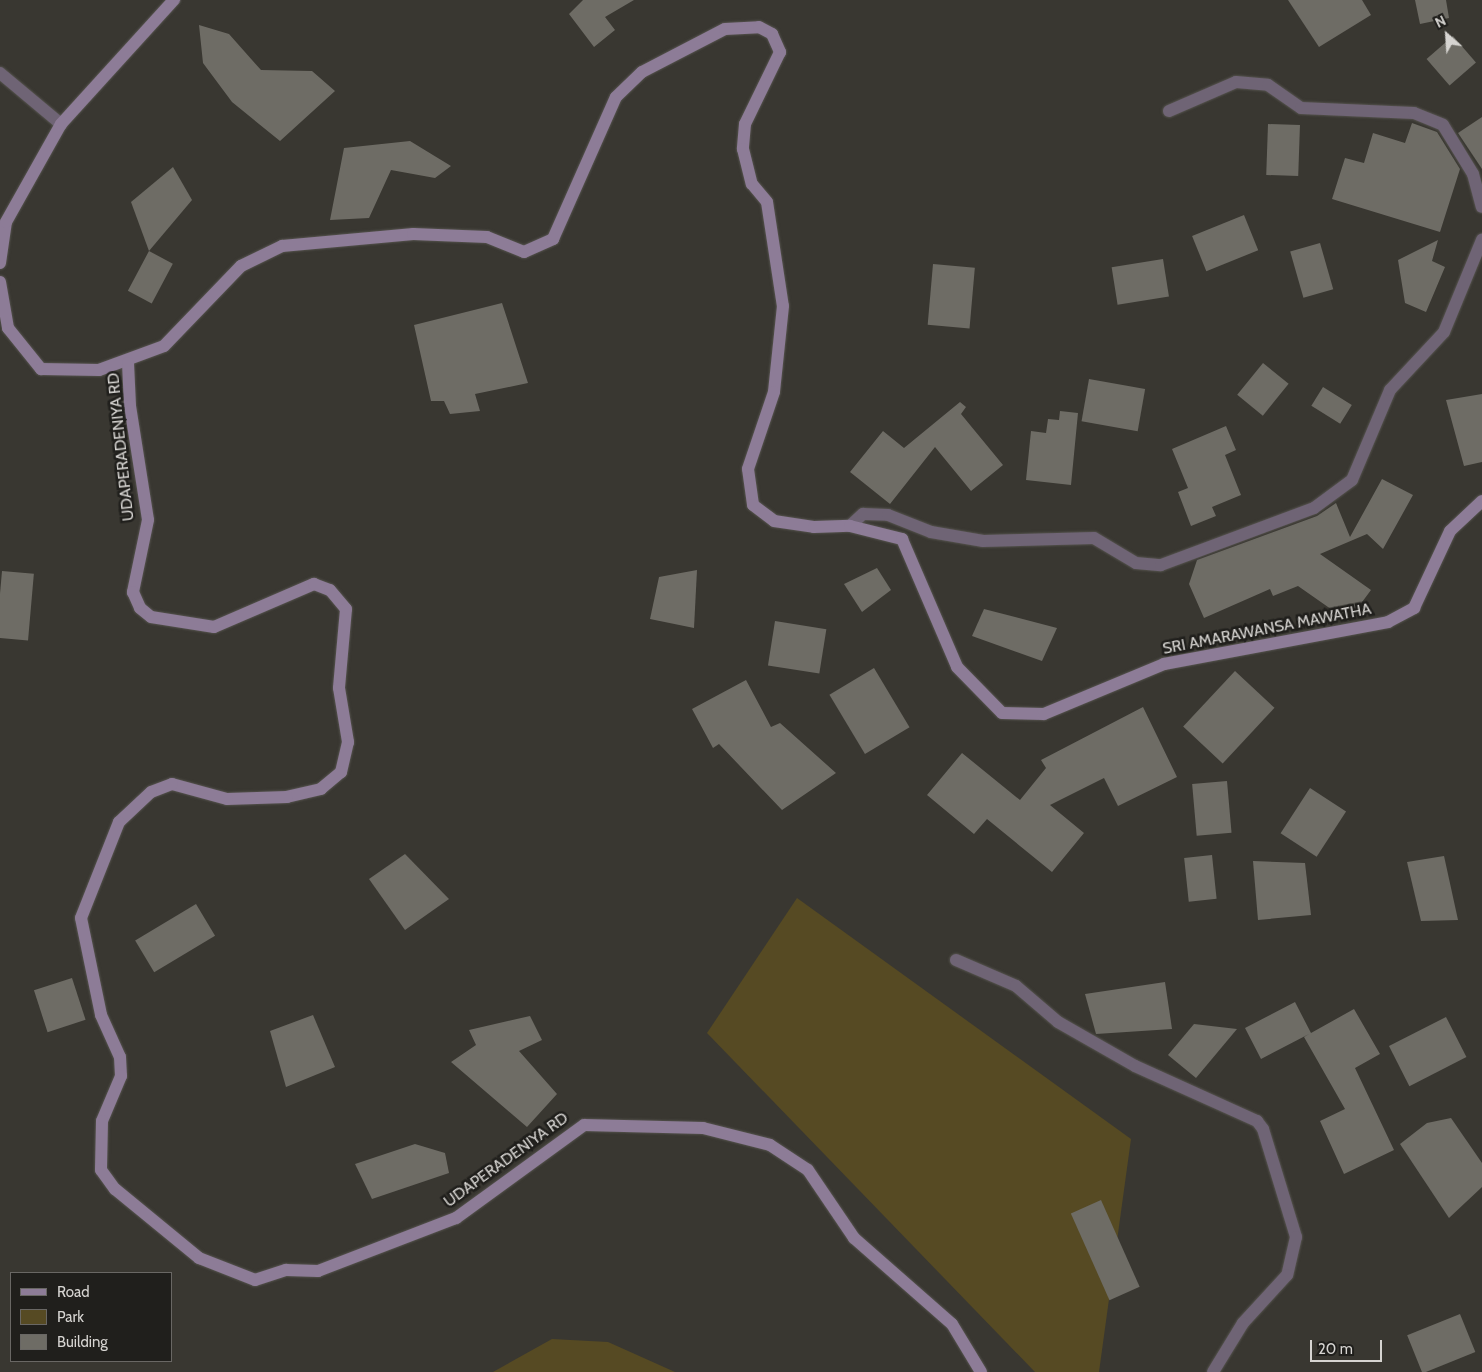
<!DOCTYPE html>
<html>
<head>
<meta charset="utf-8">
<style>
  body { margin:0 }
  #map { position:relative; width:1482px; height:1372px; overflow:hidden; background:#393731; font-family:Cabin,sans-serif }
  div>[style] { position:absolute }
  .green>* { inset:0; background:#564a23 }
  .building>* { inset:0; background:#6e6c65; transform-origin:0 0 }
  .roads { filter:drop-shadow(0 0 1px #55534e) drop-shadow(0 0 1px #55534e) }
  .street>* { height:12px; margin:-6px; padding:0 6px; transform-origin:6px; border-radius:6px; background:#6f6475 }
  .secondary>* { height:12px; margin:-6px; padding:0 6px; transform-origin:6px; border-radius:6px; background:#8d7c97 }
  span { translate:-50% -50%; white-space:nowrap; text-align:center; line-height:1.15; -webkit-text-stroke:5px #201f1c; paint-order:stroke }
  .street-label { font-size:16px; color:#d6d4d1 }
  .legend { position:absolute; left:10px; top:1272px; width:162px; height:90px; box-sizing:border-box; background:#201f1c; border:1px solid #696764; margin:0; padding:6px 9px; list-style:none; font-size:15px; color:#d6d4d1 }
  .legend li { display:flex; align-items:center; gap:10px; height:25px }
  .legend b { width:25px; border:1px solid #696764 }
  .north { position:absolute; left:1422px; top:10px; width:50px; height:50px; -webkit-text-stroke:4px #201f1c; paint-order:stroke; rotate:334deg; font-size:14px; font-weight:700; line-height:20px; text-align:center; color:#d6d4d1 }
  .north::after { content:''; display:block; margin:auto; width:18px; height:22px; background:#d6d4d1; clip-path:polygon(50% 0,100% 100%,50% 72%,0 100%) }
  .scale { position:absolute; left:1310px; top:1340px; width:72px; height:22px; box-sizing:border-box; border:2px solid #d6d4d1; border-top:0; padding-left:6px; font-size:15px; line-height:18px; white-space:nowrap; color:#d6d4d1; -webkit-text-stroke:4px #201f1c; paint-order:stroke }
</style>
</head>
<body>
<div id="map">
  <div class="green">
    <i style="clip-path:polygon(797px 898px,1131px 1139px,1099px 1372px,1035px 1372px,707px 1033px)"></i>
    <i style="clip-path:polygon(552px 1339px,608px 1342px,675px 1372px,493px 1372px)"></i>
  </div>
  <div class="building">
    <i style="clip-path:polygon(583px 0,634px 0,605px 17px,615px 30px,594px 47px,569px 14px)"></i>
    <i style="clip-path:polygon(1288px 0,1362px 0,1371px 15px,1319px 47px)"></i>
    <i style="clip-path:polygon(1415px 0,1446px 0,1449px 18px,1420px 24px)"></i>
    <i style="clip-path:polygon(199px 25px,229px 34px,261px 70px,312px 71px,335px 91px,280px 141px,232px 102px,203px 63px)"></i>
    <i style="left:1453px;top:36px;width:35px;height:35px;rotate:49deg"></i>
    <i style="clip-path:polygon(1482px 117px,1482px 169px,1458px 133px)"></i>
    <i style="clip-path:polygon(1412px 123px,1437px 132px,1460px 169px,1440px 232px,1332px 199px,1345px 158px,1364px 163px,1373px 133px,1405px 143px)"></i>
    <i style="left:1268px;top:124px;width:32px;height:51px;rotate:2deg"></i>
    <i style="clip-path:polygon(410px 141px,451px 166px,435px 178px,391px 170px,369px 218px,330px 220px,344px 148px)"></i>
    <i style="clip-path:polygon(173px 167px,192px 200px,149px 251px,131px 202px)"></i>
    <i style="left:1244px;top:215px;width:38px;height:56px;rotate:68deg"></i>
    <i style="clip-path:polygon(1438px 240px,1432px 261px,1445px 267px,1426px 312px,1405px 303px,1398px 260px)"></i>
    <i style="left:1320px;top:243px;width:48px;height:31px;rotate:74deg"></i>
    <i style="left:149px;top:251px;width:27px;height:45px;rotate:28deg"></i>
    <i style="left:1163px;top:259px;width:38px;height:52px;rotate:81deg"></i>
    <i style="left:933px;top:264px;width:42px;height:61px;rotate:5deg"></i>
    <i style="clip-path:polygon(502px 303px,528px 383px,475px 394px,480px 411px,450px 414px,444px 401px,431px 401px,414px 325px)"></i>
    <i style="left:1263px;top:363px;width:33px;height:41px;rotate:39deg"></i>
    <i style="left:1089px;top:379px;width:57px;height:43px;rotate:10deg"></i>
    <i style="left:1323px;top:387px;width:34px;height:22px;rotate:32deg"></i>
    <i style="clip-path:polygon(1482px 394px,1482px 462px,1464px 466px,1446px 400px)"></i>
    <i style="clip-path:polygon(960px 402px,966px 407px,961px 414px,1003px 465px,971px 491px,935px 447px,890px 504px,850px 472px,883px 431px,904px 448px)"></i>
    <i style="clip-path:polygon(1060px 411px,1078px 413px,1071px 485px,1026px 480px,1031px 431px,1046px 433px,1048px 419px,1059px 420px)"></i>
    <i style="clip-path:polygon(1226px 426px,1236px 450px,1225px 455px,1241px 495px,1212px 507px,1216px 516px,1191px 526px,1178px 492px,1188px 488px,1172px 449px)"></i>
    <i style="clip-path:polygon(1382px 479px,1413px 495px,1383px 549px,1367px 534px,1320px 554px,1371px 590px,1348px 621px,1298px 586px,1273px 596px,1270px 589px,1204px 618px,1189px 584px,1197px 560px,1317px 516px,1336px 503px,1350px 537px)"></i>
    <i style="clip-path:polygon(877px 568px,891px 590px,862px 612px,844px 584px)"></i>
    <i style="clip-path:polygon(697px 570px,694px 628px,650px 619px,659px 577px)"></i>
    <i style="left:2px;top:571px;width:32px;height:67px;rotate:5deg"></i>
    <i style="clip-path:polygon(984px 609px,1057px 628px,1042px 661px,972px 636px)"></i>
    <i style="left:775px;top:621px;width:52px;height:45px;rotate:9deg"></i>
    <i style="left:874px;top:668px;width:69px;height:52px;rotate:59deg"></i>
    <i style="left:1235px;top:671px;width:54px;height:76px;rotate:43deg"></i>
    <i style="clip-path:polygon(746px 680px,771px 727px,780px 723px,836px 773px,782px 810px,719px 744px,713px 748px,692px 709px)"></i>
    <i style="clip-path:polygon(1143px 707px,1177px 777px,1118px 806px,1104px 778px,1050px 805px,1084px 833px,1052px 872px,987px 819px,974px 834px,927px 795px,962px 753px,1020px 800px,1046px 768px,1041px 760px)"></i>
    <i style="left:1227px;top:781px;width:52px;height:35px;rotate:85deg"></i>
    <i style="left:1310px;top:788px;width:43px;height:54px;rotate:33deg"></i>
    <i style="clip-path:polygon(405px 854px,449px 899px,405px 930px,369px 879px)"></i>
    <i style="left:1212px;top:855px;width:44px;height:28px;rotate:84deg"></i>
    <i style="clip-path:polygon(1444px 856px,1458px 920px,1421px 921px,1407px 862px)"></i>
    <i style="clip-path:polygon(1253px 861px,1305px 863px,1311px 915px,1258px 920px)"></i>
    <i style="left:196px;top:904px;width:37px;height:71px;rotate:59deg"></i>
    <i style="left:72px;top:978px;width:44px;height:40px;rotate:72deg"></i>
    <i style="clip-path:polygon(1165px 982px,1172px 1029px,1096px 1034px,1085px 994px)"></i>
    <i style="clip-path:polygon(1295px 1002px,1311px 1033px,1354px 1009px,1380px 1054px,1355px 1068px,1394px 1150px,1344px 1174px,1320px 1121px,1345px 1109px,1304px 1037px,1309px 1034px,1261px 1059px,1245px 1028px)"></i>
    <i style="clip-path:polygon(313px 1015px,335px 1067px,286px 1087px,270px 1031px)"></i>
    <i style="clip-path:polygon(530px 1016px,542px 1040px,519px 1051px,557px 1094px,527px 1127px,451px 1062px,476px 1045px,469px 1030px)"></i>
    <i style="left:1446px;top:1017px;width:45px;height:64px;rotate:63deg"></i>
    <i style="clip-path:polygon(1194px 1024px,1237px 1029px,1196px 1078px,1168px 1055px)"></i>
    <i style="clip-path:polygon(1451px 1118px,1482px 1163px,1482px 1187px,1449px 1218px,1400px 1144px,1427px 1123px)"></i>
    <i style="clip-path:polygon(415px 1144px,445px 1153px,449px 1173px,372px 1199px,355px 1164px)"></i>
    <i style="left:1101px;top:1200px;width:95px;height:33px;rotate:66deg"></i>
    <i style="left:1460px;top:1314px;width:41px;height:57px;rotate:68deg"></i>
  </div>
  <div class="roads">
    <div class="street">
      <i style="left:0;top:73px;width:80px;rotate:39.9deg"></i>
      <i style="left:1169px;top:111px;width:73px;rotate:-23.4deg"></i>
      <i style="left:1236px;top:82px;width:32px;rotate:5deg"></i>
      <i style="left:1268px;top:85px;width:40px;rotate:34.9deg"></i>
      <i style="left:1301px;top:108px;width:113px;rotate:2.5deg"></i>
      <i style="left:1414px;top:113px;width:31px;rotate:22deg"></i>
      <i style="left:1443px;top:125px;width:57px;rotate:58.5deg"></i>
      <i style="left:1473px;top:174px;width:34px;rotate:75deg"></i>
      <i style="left:850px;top:526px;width:18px;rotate:-43deg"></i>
      <i style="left:863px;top:514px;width:25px;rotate:2deg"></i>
      <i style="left:888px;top:515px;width:46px;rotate:21.6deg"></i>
      <i style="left:931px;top:532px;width:53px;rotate:9.8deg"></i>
      <i style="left:983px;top:541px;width:111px;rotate:-1.5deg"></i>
      <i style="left:1094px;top:538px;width:49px;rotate:30.8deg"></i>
      <i style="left:1136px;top:563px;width:25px;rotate:5deg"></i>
      <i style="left:1161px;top:565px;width:163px;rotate:-20.4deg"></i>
      <i style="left:1314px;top:508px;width:47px;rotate:-36.4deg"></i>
      <i style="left:1352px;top:480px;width:98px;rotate:-67.1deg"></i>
      <i style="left:1390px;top:390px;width:79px;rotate:-47deg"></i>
      <i style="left:1444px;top:332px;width:100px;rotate:-67.6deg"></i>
      <i style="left:956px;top:960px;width:65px;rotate:23.4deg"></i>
      <i style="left:1016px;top:986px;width:55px;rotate:40.6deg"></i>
      <i style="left:1058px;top:1022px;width:89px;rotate:29.7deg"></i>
      <i style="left:1135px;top:1066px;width:134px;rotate:24.3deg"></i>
      <i style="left:1257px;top:1121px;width:10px;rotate:53deg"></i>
      <i style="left:1263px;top:1129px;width:113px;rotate:73deg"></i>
      <i style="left:1296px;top:1237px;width:39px;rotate:103deg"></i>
      <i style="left:1287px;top:1275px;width:65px;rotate:132.5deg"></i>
      <i style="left:1243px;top:1323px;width:57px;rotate:121.5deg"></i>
    </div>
    <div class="secondary">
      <i style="left:0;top:263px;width:41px;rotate:-81.7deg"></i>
      <i style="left:6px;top:222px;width:112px;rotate:-60.7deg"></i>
      <i style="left:61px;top:124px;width:168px;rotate:-47.7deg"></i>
      <i style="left:0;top:282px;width:47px;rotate:80.1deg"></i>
      <i style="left:8px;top:328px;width:53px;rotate:51.2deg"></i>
      <i style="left:41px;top:369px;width:58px;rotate:1deg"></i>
      <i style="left:99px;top:370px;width:69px;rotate:-20.3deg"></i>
      <i style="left:164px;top:346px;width:111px;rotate:-46.1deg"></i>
      <i style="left:241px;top:266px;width:46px;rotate:-26deg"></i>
      <i style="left:282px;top:246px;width:132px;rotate:-5.2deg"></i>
      <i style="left:413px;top:234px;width:74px;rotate:2.3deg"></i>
      <i style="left:487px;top:237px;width:40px;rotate:22deg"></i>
      <i style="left:524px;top:252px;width:32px;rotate:-24deg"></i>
      <i style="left:553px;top:239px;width:155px;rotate:-66.1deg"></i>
      <i style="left:616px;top:97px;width:36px;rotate:-44deg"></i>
      <i style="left:642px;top:72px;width:93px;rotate:-27.4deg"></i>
      <i style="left:725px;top:29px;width:34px;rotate:-3deg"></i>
      <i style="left:759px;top:27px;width:15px;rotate:28deg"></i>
      <i style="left:772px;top:34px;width:20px;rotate:66deg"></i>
      <i style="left:780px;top:52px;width:80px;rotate:115.9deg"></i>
      <i style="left:745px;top:124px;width:25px;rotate:95deg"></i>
      <i style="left:743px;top:149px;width:36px;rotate:76deg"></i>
      <i style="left:752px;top:184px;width:23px;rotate:50deg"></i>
      <i style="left:767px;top:202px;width:105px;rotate:81.3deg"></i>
      <i style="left:783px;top:306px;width:86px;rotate:96deg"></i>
      <i style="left:774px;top:392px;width:81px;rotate:108.7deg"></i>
      <i style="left:748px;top:469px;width:36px;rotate:82deg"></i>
      <i style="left:753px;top:505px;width:26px;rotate:37deg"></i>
      <i style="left:774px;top:521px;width:40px;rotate:8.5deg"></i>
      <i style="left:814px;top:527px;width:36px;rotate:-2deg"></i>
      <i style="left:850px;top:526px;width:54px;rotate:14deg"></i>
      <i style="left:902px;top:539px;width:139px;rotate:66.7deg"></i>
      <i style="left:957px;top:667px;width:64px;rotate:45.6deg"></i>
      <i style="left:1002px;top:713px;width:42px;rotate:1.4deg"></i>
      <i style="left:1044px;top:714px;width:130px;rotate:-22.6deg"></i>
      <i style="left:1164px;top:664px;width:228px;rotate:-10.6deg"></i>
      <i style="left:1388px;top:622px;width:30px;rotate:-28deg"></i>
      <i style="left:1414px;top:608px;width:85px;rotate:-64.9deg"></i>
      <i style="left:1450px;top:531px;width:44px;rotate:-43.2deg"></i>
      <i style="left:128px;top:363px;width:43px;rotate:87.3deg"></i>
      <i style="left:130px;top:406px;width:115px;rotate:81deg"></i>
      <i style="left:148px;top:520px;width:74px;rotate:101.8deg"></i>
      <i style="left:133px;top:592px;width:17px;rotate:66deg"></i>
      <i style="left:140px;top:608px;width:14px;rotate:39deg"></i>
      <i style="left:151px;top:617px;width:64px;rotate:9deg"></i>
      <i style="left:214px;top:627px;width:109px;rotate:-23.3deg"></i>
      <i style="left:314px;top:584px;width:17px;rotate:21deg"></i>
      <i style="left:330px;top:590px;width:25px;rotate:50deg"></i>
      <i style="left:346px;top:609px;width:79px;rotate:95.1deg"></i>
      <i style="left:339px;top:688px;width:55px;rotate:80.5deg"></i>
      <i style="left:348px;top:742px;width:31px;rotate:103deg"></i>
      <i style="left:341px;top:772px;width:26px;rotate:140deg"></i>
      <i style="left:321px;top:789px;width:35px;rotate:167deg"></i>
      <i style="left:287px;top:797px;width:60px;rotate:178.1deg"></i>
      <i style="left:227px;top:799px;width:57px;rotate:-164.7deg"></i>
      <i style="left:172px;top:784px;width:22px;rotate:159deg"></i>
      <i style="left:151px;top:792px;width:44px;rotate:136.8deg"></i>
      <i style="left:119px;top:822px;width:103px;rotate:111.6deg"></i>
      <i style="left:81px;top:918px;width:99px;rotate:78.3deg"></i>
      <i style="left:101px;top:1015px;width:46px;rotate:65.7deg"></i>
      <i style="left:120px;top:1057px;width:19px;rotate:87deg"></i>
      <i style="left:121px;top:1076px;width:49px;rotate:112.9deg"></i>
      <i style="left:102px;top:1121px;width:49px;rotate:91.2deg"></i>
      <i style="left:101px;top:1170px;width:24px;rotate:54deg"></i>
      <i style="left:115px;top:1189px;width:109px;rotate:39.4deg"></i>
      <i style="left:199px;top:1258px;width:60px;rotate:21.4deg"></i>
      <i style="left:255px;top:1280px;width:33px;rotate:-18deg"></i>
      <i style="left:286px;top:1270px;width:32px;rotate:2deg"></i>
      <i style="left:318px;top:1271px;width:148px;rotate:-21deg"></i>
      <i style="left:456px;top:1218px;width:158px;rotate:-36deg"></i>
      <i style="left:584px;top:1125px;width:119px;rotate:1.4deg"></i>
      <i style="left:703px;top:1128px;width:69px;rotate:14.2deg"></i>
      <i style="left:770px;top:1145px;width:45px;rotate:33.3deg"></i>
      <i style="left:808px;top:1170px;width:82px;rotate:55.9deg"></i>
      <i style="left:854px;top:1238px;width:130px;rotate:41.3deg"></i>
      <i style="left:952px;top:1324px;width:56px;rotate:58.9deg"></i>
    </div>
  </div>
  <div class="street-label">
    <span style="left:121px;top:447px;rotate:-96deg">UDAPERADENIYA RD</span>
    <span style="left:1267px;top:629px;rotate:-11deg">SRI AMARAWANSA MAWATHA</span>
    <span style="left:506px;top:1160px;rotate:-36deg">UDAPERADENIYA RD</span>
  </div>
  <ul class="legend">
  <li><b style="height:6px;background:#8d7c97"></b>Road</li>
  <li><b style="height:14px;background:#564a23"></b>Park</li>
  <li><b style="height:14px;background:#6e6c65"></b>Building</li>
  </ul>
  <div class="north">N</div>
  <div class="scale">20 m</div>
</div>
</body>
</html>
